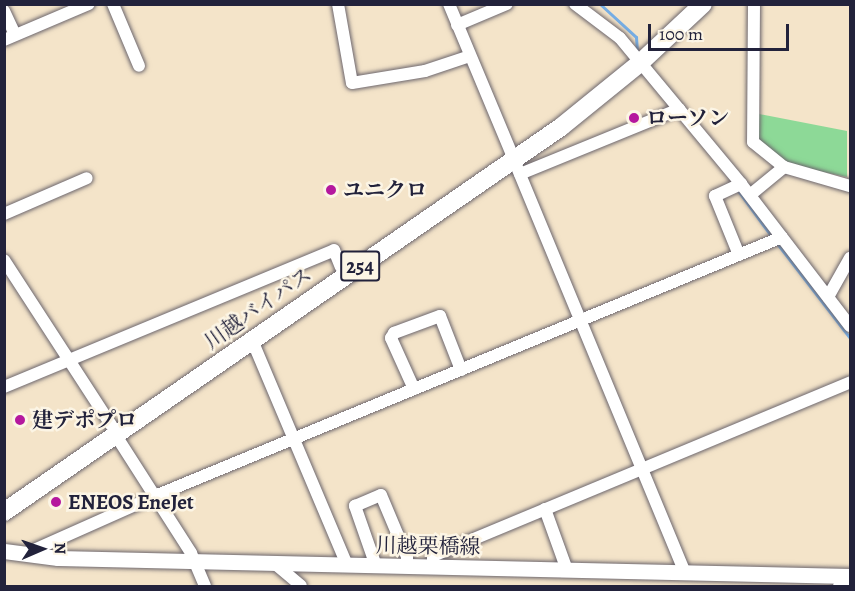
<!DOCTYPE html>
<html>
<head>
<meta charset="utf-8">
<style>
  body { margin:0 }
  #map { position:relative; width:855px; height:591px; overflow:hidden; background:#f4e4c9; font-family:Alegreya,"Noto Serif JP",serif }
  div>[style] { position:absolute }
  .green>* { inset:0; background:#8dd997 }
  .stream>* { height:3px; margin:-1.5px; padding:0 1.5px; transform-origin:1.5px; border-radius:1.5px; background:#76aee5 }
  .roads { filter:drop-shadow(0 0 2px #6c666d) drop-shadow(0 0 2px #6c666d) }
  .minor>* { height:12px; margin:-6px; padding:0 6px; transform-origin:6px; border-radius:6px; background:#fff }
  .major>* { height:15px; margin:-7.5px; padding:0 7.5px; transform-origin:7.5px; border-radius:7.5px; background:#fff }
  .highway>* { height:18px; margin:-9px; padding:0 9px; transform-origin:9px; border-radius:9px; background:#fff }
  .dots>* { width:16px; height:16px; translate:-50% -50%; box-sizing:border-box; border:3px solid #fcf5e5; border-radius:50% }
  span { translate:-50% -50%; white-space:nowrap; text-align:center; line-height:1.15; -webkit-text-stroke:5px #fcf5e5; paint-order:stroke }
  .shield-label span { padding:2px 4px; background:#fcf5e5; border:2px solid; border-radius:4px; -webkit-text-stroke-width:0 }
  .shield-label { font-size:20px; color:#22223b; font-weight:700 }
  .poi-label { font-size:21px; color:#22223b; font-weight:700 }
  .left { translate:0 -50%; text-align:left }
  .street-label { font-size:21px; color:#22223b }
  .frame { position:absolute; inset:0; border:6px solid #22223b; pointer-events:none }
  .north { position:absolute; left:12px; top:519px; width:60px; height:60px; -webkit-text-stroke:4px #fcf5e5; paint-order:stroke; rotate:88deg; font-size:16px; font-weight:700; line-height:24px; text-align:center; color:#22223b }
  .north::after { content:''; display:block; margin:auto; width:21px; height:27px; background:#22223b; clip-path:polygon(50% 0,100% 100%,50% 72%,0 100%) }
  .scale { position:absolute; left:648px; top:24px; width:141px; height:27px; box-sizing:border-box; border:3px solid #22223b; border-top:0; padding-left:8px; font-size:18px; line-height:21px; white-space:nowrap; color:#22223b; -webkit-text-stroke:4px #fcf5e5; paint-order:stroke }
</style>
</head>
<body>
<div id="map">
  <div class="green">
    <i style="clip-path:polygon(754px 113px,847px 131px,847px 177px,786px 164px,754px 140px)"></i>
  </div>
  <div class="stream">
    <i style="left:600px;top:4px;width:49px;rotate:42.5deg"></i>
    <i style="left:636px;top:37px;width:15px;rotate:86deg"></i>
    <i style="left:737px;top:189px;width:59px;rotate:53.9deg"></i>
    <i style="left:776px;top:242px;width:121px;rotate:52.4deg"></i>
  </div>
  <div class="roads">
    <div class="minor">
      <i style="left:113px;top:4px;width:67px;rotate:67.2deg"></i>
      <i style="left:338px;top:4px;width:80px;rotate:80deg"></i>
      <i style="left:352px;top:83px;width:74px;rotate:-9.3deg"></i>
      <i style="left:425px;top:71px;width:47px;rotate:-18.4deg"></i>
      <i style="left:449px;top:4px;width:160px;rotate:67.3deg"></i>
      <i style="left:575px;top:4px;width:56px;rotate:37.1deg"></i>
      <i style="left:620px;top:38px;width:190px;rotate:50.3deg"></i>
      <i style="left:741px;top:184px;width:179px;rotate:52.5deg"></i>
      <i style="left:754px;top:4px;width:138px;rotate:90.4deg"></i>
      <i style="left:753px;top:142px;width:40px;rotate:39deg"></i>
      <i style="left:784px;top:167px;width:69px;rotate:16.1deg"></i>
      <i style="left:4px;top:11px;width:26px;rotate:65deg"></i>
      <i style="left:457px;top:25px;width:54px;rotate:-22.8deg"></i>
      <i style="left:4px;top:40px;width:92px;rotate:-23deg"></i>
      <i style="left:514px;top:160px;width:447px;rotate:67.5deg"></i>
      <i style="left:520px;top:174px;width:172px;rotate:-22.2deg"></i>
      <i style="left:750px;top:195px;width:44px;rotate:-39.5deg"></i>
      <i style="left:4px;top:214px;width:90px;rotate:-23.4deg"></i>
      <i style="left:739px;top:255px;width:64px;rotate:-112.1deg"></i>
      <i style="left:715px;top:196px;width:29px;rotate:-25deg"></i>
      <i style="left:4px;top:260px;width:197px;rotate:57deg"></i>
      <i style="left:828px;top:297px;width:45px;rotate:-60.6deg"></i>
      <i style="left:252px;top:340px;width:244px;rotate:67.1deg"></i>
      <i style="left:4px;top:387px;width:357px;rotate:-22.5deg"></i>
      <i style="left:334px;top:250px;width:18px;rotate:68deg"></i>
      <i style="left:414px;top:389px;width:56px;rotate:-114.3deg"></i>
      <i style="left:391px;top:338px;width:6px;rotate:-59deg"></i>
      <i style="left:394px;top:333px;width:49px;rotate:-20.3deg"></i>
      <i style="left:440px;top:316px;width:58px;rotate:68.7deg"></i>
      <i style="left:115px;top:434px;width:141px;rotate:57.4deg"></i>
      <i style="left:191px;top:553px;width:36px;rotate:67deg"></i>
      <i style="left:545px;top:509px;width:65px;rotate:70.2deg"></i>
      <i style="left:25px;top:554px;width:142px;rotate:-24deg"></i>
      <i style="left:155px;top:496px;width:678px;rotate:-22.44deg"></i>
      <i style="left:274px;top:563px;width:35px;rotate:40deg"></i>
      <i style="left:376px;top:566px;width:64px;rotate:-109.3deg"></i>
      <i style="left:355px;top:506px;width:28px;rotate:-23deg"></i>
      <i style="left:381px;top:495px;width:67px;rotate:67.2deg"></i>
      <i style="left:407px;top:557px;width:9px;rotate:90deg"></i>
      <i style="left:433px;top:567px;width:11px;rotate:-90deg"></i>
      <i style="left:433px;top:556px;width:452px;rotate:-22.6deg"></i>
      <i style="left:839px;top:586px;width:12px;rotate:-20deg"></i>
    </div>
    <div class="major">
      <i style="left:4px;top:551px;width:54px;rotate:7.4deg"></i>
      <i style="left:58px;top:558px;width:792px;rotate:1.3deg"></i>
    </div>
    <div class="highway">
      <i style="left:4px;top:512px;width:677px;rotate:-34.65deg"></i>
      <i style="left:561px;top:127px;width:102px;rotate:-39deg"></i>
      <i style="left:640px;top:63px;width:86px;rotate:-43.1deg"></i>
    </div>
  </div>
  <div class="dots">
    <i style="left:634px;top:118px;background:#b5179e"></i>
    <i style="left:331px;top:190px;background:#b5179e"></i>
    <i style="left:20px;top:420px;background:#b5179e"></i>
    <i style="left:56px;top:502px;background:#b5179e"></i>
  </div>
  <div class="shield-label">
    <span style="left:360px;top:266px">254</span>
  </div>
  <div class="poi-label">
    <span class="left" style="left:646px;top:118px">ローソン</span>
    <span class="left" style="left:343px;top:190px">ユニクロ</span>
    <span class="left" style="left:32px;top:420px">建デポプロ</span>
    <span class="left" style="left:68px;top:502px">ENEOS EneJet</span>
  </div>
  <div class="street-label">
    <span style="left:258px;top:308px;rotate:-35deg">川越バイパス</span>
    <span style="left:428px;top:546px;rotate:1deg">川越栗橋線</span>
  </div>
  <div class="frame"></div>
  <div class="north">N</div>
  <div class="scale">100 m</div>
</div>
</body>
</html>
